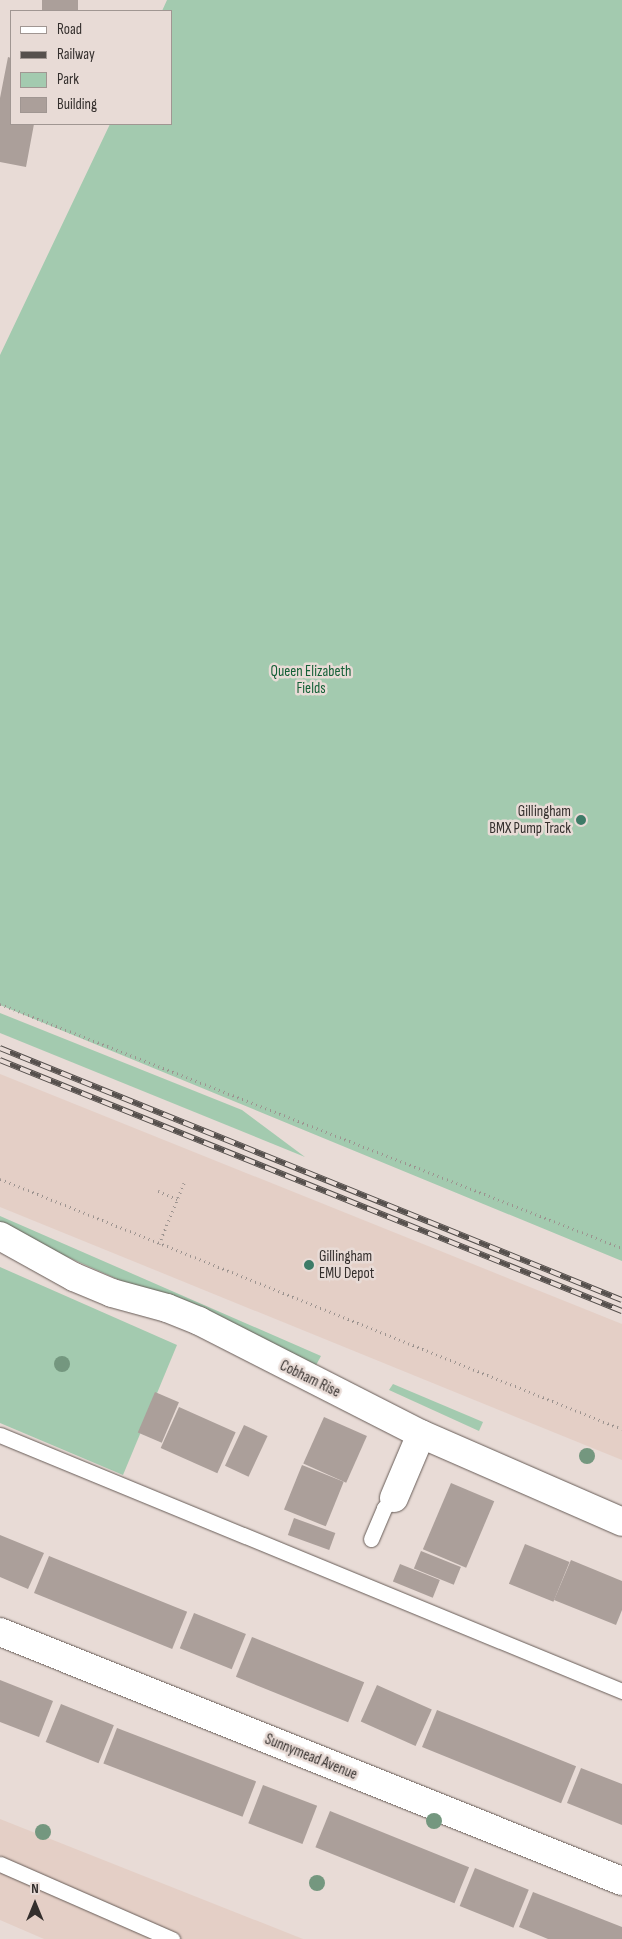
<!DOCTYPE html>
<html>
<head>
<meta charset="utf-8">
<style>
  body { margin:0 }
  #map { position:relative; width:622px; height:1939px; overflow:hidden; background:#e8dbd6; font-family:"Sofia Sans Condensed",sans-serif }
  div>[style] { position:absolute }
  .built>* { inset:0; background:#e4cfc6 }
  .green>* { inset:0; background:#a3caaf }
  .building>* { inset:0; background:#ab9f9a; transform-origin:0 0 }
  .path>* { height:3px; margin-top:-1.5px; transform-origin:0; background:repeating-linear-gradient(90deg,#9c938f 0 1px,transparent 0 5px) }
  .roads { filter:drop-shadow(0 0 1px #675c57) drop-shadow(0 0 1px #675c57) }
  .service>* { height:15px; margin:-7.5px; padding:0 7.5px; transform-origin:7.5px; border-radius:7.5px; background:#fff }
  .minor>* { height:28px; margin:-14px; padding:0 14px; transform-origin:14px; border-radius:14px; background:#fff }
  .rail>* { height:5.5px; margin-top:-2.75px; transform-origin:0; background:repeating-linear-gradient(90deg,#e8dbd6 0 11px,#56504d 0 22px); box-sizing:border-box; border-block:1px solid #56504d }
  .trees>* { width:16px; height:16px; margin:-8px; border-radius:50%; background:#74977f }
  .dots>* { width:14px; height:14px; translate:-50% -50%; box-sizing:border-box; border:2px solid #e8dbd6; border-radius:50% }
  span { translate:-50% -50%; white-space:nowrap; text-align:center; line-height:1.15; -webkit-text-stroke:5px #e8dbd6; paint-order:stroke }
  .park-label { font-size:15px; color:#156037 }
  .poi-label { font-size:15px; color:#342f2d }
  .right { translate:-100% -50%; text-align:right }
  .left { translate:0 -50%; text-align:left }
  .street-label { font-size:15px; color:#342f2d }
  .legend { position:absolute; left:10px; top:10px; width:162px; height:115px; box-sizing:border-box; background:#e8dbd6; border:1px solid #a09692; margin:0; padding:6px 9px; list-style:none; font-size:15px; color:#342f2d }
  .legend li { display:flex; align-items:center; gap:10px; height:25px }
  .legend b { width:25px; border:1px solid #a09692 }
  .north { position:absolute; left:10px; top:1879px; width:50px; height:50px; -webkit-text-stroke:4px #e8dbd6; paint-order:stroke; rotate:0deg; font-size:14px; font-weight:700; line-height:20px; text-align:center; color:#342f2d }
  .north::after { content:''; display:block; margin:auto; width:18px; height:22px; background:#342f2d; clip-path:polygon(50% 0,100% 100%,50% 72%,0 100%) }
</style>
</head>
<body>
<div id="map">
  <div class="built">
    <i style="clip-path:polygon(0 1074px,622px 1324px,622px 1460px,0 1207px)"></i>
    <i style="clip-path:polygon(0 1819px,303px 1939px,44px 1939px,0 1920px)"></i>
  </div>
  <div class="green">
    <i style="clip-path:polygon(167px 0,622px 0,622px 1261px,0 1005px,0 355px,110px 124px,171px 124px,171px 11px,162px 11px)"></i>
    <i style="clip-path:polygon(0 1013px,242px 1110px,305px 1157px,0 1033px)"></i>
    <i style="clip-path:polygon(0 1216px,321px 1356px,315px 1367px,0 1227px)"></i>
    <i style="clip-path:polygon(0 1267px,177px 1345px,123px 1475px,0 1423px)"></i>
    <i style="clip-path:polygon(393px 1384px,483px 1422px,479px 1431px,389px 1390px)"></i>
  </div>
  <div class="building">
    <i style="left:42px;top:0;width:36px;height:11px"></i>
    <i style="clip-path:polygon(8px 57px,11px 58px,11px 124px,34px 124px,26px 167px,0 162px,0 98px)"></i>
    <i style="left:155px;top:1392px;width:26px;height:44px;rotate:23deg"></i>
    <i style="left:179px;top:1407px;width:62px;height:45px;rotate:24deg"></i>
    <i style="left:324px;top:1417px;width:47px;height:51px;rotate:24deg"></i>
    <i style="left:244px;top:1425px;width:26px;height:45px;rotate:25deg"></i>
    <i style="left:302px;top:1465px;width:45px;height:48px;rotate:22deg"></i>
    <i style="left:451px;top:1483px;width:47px;height:72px;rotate:23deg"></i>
    <i style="left:294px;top:1518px;width:44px;height:18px;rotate:20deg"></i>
    <i style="clip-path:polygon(0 1535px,44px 1553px,28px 1589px,0 1577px)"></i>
    <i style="left:525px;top:1544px;width:48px;height:43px;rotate:22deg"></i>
    <i style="left:421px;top:1551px;width:43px;height:19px;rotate:22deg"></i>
    <i style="left:49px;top:1556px;width:149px;height:40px;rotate:22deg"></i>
    <i style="clip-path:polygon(571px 1560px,622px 1581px,622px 1610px,616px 1625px,554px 1600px)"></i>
    <i style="left:400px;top:1564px;width:43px;height:19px;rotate:22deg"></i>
    <i style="left:194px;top:1613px;width:56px;height:38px;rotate:22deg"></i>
    <i style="left:252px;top:1637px;width:121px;height:43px;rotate:22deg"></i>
    <i style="clip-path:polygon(0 1680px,53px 1701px,39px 1737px,0 1722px)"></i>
    <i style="left:377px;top:1685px;width:60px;height:40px;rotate:24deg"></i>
    <i style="left:61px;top:1704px;width:57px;height:41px;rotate:22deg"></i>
    <i style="left:437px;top:1710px;width:150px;height:40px;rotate:22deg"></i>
    <i style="left:117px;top:1728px;width:149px;height:38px;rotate:21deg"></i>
    <i style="clip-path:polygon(581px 1768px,622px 1784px,622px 1825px,567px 1803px)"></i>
    <i style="left:263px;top:1785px;width:58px;height:41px;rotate:21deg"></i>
    <i style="left:330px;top:1811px;width:150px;height:39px;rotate:22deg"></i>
    <i style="left:475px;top:1868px;width:58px;height:41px;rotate:22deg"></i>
    <i style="clip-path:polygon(533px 1892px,622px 1927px,622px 1939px,548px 1939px,519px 1927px)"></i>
  </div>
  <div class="path">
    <i style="left:0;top:1004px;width:668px;rotate:21.42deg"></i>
    <i style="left:0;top:1179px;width:670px;rotate:21.9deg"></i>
    <i style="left:158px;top:1191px;width:21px;rotate:23deg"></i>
    <i style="left:159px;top:1244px;width:66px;rotate:-67.7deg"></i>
  </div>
  <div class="roads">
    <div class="service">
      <i style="left:0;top:1435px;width:673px;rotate:22.37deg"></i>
      <i style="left:371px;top:1539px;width:34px;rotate:-67deg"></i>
      <i style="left:384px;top:1508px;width:14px;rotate:-45deg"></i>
      <i style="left:0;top:1864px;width:188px;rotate:23.6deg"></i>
    </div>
    <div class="minor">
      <i style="left:0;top:1236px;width:85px;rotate:29deg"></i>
      <i style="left:74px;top:1277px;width:41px;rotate:22.8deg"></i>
      <i style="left:112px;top:1293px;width:57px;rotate:15.3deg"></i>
      <i style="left:167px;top:1308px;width:35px;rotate:22deg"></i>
      <i style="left:199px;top:1321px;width:249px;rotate:27deg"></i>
      <i style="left:421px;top:1434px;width:219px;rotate:23.6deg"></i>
      <i style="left:394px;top:1498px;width:69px;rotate:-67.1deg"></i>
      <i style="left:0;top:1632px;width:670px;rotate:21.82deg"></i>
    </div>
  </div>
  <div class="rail">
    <i style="left:0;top:1048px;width:671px;rotate:22.06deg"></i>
    <i style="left:0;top:1060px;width:671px;rotate:21.98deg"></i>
  </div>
  <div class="trees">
    <i style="left:62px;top:1364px"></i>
    <i style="left:587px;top:1456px"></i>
    <i style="left:434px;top:1821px"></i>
    <i style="left:43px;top:1832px"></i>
    <i style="left:317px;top:1883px"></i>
  </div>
  <div class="dots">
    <i style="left:581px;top:820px;background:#3d7b67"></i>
    <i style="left:309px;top:1265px;background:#3d7b67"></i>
  </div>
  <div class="park-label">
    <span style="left:311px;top:680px">Queen Elizabeth<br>Fields</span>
  </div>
  <div class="poi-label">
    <span class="right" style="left:571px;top:820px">Gillingham<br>BMX Pump Track</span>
    <span class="left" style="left:319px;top:1265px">Gillingham<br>EMU Depot</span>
  </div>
  <div class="street-label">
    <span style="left:310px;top:1379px;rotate:26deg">Cobham Rise</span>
    <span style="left:311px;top:1757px;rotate:22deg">Sunnymead Avenue</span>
  </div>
  <ul class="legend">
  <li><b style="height:6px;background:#fff"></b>Road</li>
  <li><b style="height:6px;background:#56504d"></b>Railway</li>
  <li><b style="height:14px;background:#a3caaf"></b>Park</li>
  <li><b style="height:14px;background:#ab9f9a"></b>Building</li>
  </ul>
  <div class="north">N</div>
</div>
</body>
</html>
